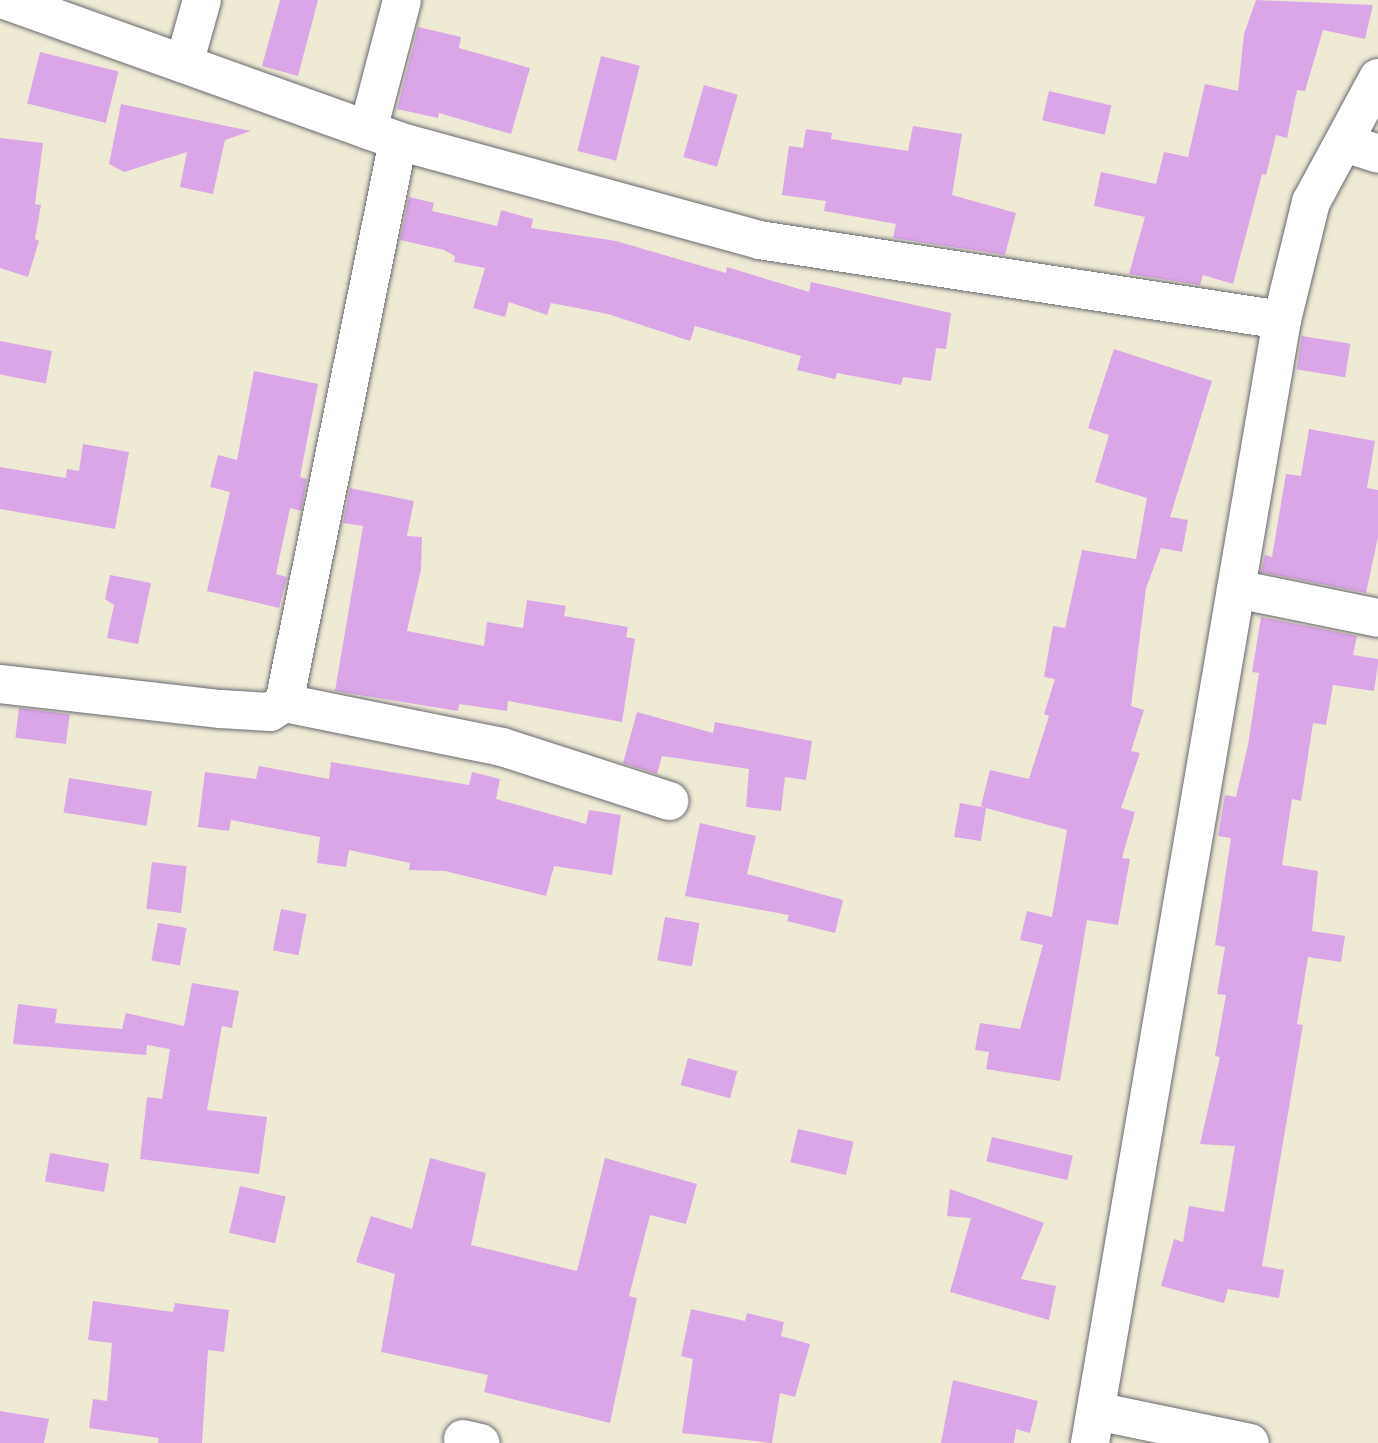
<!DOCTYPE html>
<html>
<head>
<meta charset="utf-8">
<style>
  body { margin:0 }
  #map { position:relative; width:1378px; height:1443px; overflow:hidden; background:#eeead4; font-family:"Patrick Hand",sans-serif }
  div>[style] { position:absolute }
  .building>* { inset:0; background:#dba6e8; transform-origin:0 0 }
  .roads { filter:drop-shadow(0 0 2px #696871) drop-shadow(0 0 2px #696871) }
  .street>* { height:38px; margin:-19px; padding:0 19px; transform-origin:19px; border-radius:19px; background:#fff }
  span { translate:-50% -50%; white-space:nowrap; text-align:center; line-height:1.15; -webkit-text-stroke:7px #f6f6f2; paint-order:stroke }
</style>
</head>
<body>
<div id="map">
  <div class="building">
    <i style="clip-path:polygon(280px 0,318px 0,298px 76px,262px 66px)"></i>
    <i style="clip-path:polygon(1256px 0,1373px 5px,1365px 39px,1323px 30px,1305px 91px,1297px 90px,1287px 138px,1276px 135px,1266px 175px,1262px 174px,1233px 284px,1203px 275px,1200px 285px,1129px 274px,1145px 217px,1094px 206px,1101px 172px,1156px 184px,1164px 152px,1188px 157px,1205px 84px,1238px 91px,1244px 34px)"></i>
    <i style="clip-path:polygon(418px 27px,461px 37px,459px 48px,530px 68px,511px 134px,439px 113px,438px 118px,397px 109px)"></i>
    <i style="left:40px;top:52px;width:81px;height:53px;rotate:14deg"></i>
    <i style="left:601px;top:56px;width:40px;height:98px;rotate:14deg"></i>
    <i style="left:704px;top:85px;width:35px;height:75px;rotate:16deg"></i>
    <i style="left:1049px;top:91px;width:64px;height:30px;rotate:13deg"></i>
    <i style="clip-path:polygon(121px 104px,178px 116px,251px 131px,225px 140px,213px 194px,180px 187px,187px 152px,124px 172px,109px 164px)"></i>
    <i style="clip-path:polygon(913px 126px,962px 134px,952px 195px,1016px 213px,1005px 255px,893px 238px,896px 224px,824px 211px,826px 201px,782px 195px,789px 146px,803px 148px,806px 129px,832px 133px,831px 139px,908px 151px)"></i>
    <i style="clip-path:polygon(0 138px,43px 143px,35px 204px,41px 205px,35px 239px,39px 241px,28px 277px,0 268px)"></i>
    <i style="clip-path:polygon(409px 197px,434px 203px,432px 211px,497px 226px,501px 210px,533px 219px,531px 228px,616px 241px,726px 273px,727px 267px,809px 292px,811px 282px,951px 313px,946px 349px,936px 348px,931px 381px,903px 377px,901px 385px,837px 373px,835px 379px,797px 370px,801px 356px,695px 326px,690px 341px,608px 314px,551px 303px,547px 315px,509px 302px,505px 317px,473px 308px,485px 268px,454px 262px,455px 256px,444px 250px,400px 240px)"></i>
    <i style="left:1302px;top:336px;width:49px;height:34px;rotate:9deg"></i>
    <i style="left:0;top:341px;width:53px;height:33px;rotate:11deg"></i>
    <i style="clip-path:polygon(1114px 349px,1212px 381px,1170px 517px,1188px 520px,1182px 552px,1161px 548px,1146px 588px,1131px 706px,1144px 710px,1131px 751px,1140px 753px,1121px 808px,1135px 812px,1122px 858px,1130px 859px,1118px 925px,1087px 920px,1060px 1081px,986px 1069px,989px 1052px,975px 1050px,980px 1023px,1020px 1029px,1043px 945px,1020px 940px,1027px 911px,1052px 917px,1067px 830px,986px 808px,981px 841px,954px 837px,960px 803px,986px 808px,981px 806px,990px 770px,1029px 779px,1049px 716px,1044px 714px,1055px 679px,1044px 677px,1053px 626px,1065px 628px,1082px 550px,1136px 559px,1147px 498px,1095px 482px,1109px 435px,1088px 428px)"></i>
    <i style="clip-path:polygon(254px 371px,318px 384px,300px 477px,307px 479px,301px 511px,290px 508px,276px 574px,287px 577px,279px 608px,207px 591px,230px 492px,210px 487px,218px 455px,237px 460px)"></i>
    <i style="clip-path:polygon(1309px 429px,1375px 441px,1367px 488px,1378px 490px,1378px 537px,1366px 593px,1261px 572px,1265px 555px,1272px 557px,1286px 474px,1301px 476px)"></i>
    <i style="clip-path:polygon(83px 444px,129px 452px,115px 529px,0 509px,0 467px,66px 478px,67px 469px,79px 471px)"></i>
    <i style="clip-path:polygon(350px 488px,414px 501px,407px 536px,422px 537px,421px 569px,407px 631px,484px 646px,487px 622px,523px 628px,527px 600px,566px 606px,564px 616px,628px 627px,626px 637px,635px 639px,622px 722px,508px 701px,507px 711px,459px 704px,458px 711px,335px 691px,363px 526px,343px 523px)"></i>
    <i style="clip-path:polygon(110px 575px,151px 583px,138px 644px,107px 638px,114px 605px,105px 599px)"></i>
    <i style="clip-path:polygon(1261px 617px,1357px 636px,1353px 655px,1378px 659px,1378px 664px,1374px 691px,1333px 685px,1326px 725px,1313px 723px,1301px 801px,1292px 799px,1282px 865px,1318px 871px,1312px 931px,1345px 936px,1341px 962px,1308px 957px,1297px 1024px,1303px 1025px,1262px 1266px,1284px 1270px,1279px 1298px,1228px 1289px,1224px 1303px,1161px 1286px,1174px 1239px,1183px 1242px,1189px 1206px,1224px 1212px,1235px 1146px,1200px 1144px,1220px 1057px,1215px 1056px,1226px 995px,1217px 994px,1225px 947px,1215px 945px,1231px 838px,1218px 836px,1225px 795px,1236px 797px,1248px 745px,1259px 673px,1252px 672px)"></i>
    <i style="left:19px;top:708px;width:51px;height:30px;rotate:7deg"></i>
    <i style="clip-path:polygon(637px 712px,713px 733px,715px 722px,812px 741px,806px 780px,785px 777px,781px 811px,746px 807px,749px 769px,662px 756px,657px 774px,623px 763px)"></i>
    <i style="clip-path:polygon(331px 762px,469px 785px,472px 772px,500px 779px,496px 799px,586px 824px,589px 810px,621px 815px,612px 875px,554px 866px,546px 896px,445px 871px,409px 870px,410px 863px,349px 850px,346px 867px,317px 863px,320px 837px,231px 820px,229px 831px,198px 827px,205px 772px,256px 779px,259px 766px,329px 779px)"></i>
    <i style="left:69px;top:778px;width:84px;height:35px;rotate:9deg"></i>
    <i style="clip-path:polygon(700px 823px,756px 836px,747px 874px,843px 900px,835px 933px,787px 921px,789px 915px,685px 896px)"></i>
    <i style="left:152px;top:862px;width:35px;height:47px;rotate:7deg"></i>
    <i style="left:281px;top:909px;width:26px;height:42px;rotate:11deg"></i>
    <i style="left:665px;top:917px;width:35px;height:44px;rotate:10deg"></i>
    <i style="left:158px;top:923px;width:29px;height:38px;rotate:10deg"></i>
    <i style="clip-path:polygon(192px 983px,239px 991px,232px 1028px,222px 1026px,207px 1110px,267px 1117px,259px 1174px,140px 1159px,147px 1097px,162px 1099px,170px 1049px,147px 1045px,146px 1055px,13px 1044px,18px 1004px,57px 1009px,55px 1023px,122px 1029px,126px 1013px,184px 1026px)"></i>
    <i style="left:688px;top:1058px;width:51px;height:28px;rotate:15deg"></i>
    <i style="left:798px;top:1129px;width:57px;height:34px;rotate:13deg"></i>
    <i style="left:992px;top:1137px;width:83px;height:25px;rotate:13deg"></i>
    <i style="left:50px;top:1153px;width:60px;height:29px;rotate:10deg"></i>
    <i style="clip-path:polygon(430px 1158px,486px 1173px,471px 1245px,577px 1271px,605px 1158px,697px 1184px,686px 1224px,650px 1215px,629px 1296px,637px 1298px,610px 1423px,484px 1392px,488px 1375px,381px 1352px,395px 1274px,356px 1262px,371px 1216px,412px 1229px)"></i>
    <i style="left:240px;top:1186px;width:47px;height:48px;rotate:13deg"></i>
    <i style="clip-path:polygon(950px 1189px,1044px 1223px,1021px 1279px,1056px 1286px,1049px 1320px,950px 1292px,971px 1218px,947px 1216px)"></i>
    <i style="clip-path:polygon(93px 1301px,173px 1312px,175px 1303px,229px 1310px,224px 1352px,208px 1350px,202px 1443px,158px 1443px,159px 1438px,89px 1428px,93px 1399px,107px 1401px,112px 1343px,88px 1340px)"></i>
    <i style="clip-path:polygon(691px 1309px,745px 1321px,747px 1313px,784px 1322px,781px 1336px,810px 1344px,795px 1397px,780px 1393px,772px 1443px,682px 1433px,693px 1359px,681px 1356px)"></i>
    <i style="clip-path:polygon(953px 1380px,1038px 1401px,1030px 1433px,1016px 1429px,1014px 1443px,941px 1443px)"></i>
    <i style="clip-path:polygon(0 1411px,49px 1419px,44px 1443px,0 1443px)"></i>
  </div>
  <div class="roads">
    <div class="street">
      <i style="left:5px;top:0;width:418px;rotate:19.7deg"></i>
      <i style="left:398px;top:141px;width:374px;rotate:15.3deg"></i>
      <i style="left:759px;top:240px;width:529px;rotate:8.7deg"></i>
      <i style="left:184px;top:64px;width:66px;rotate:-74.3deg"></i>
      <i style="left:368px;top:130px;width:134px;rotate:-75.3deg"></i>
      <i style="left:1345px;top:143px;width:35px;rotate:18deg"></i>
      <i style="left:1236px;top:589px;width:145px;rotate:11.5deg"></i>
      <i style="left:0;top:684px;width:222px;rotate:6.5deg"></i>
      <i style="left:221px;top:709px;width:49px;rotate:3.5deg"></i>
      <i style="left:270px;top:712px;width:17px;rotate:-33deg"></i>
      <i style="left:284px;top:703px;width:573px;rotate:-78.53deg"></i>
      <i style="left:284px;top:703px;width:222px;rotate:11.4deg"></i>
      <i style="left:502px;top:747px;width:176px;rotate:17.9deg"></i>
      <i style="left:1096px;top:1411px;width:157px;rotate:11.7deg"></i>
      <i style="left:463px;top:1439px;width:18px;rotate:13deg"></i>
      <i style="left:1090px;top:1443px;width:1139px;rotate:-80.3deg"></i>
      <i style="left:1282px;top:320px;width:122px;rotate:-76.2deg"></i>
      <i style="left:1311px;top:202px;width:141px;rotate:-61.6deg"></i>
    </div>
  </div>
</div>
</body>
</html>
